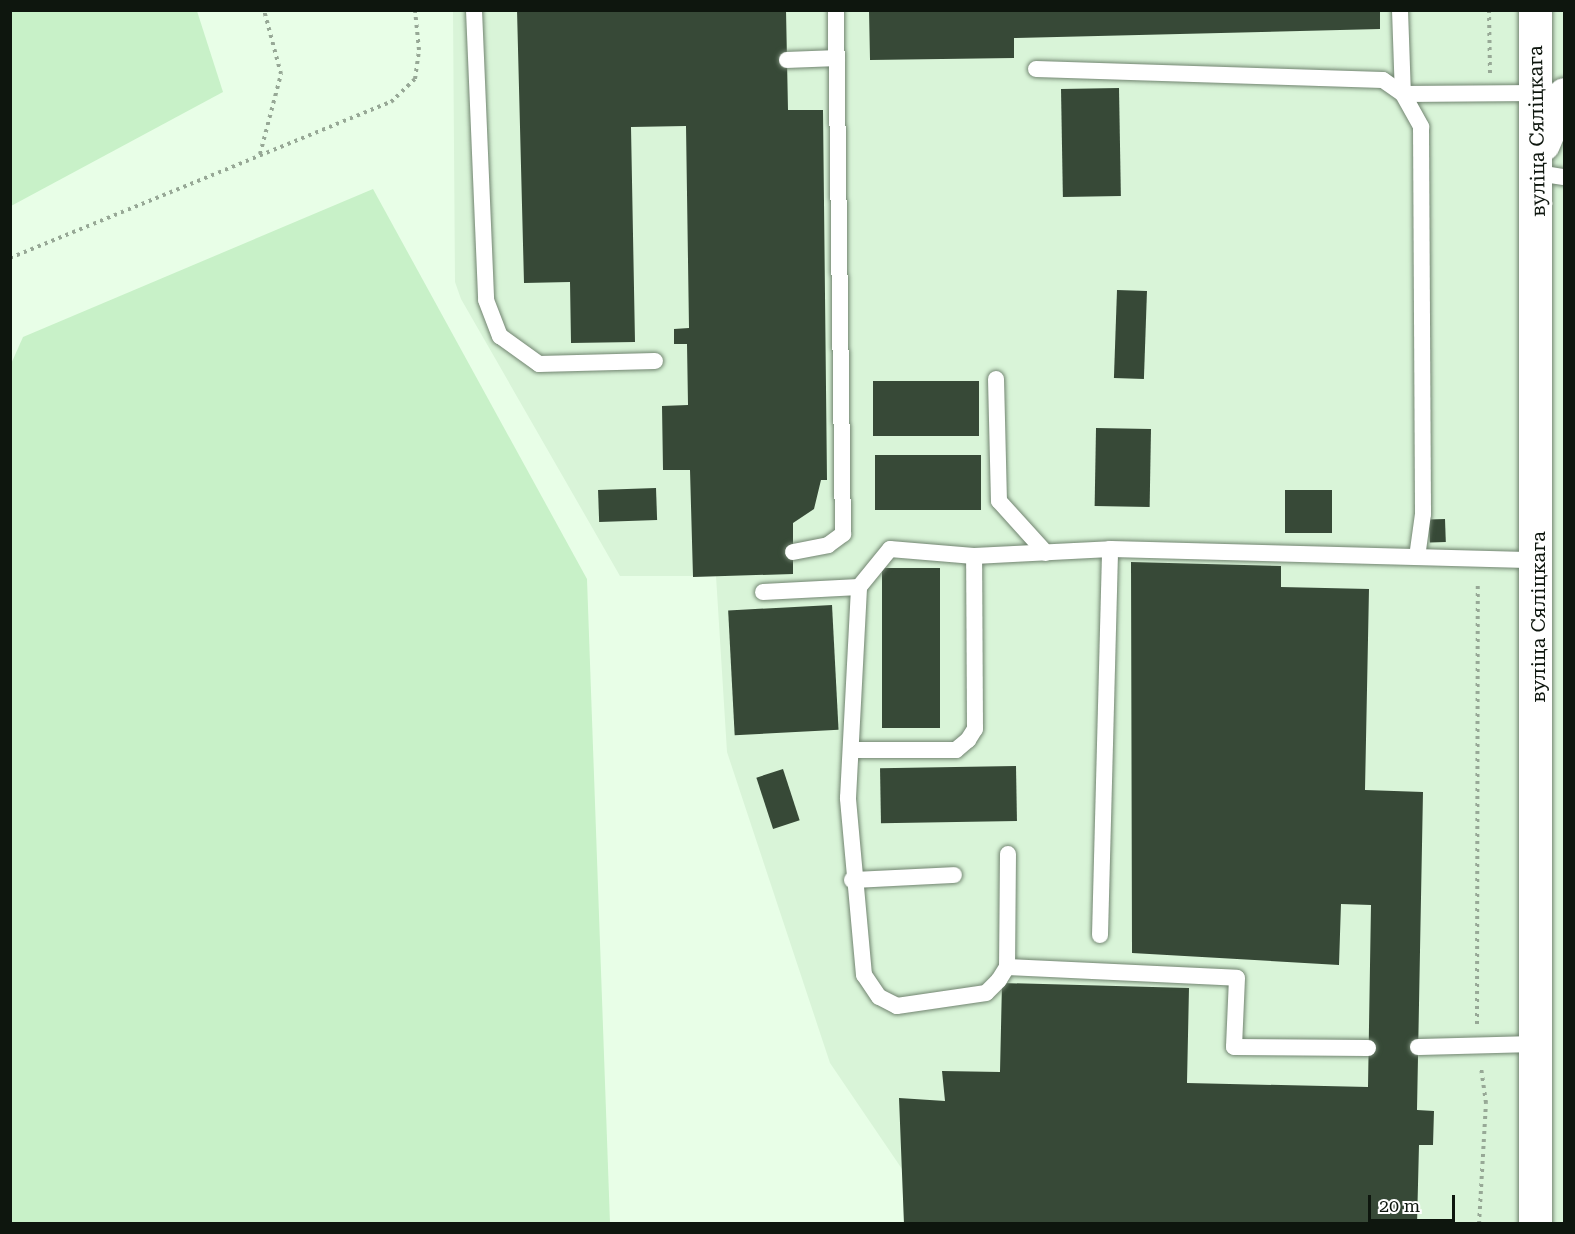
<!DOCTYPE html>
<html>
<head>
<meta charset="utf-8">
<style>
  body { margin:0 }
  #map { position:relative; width:1575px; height:1234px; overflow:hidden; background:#e8fee7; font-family:"Roboto Serif",serif }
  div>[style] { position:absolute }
  .built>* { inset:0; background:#d9f4d8 }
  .green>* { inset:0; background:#c8f1c8 }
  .building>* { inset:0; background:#374937; transform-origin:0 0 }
  .path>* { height:4px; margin-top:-2px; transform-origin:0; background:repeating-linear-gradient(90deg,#97a896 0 3px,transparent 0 7.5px) }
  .roads { filter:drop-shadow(0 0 2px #718470) drop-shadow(0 0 2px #718470) }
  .service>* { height:16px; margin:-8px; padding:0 8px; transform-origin:8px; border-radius:8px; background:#fff }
  .minor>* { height:33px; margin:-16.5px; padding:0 16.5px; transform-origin:16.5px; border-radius:16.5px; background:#fff }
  span { translate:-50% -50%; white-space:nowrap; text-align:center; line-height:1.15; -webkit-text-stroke:6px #fff; paint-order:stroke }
  .street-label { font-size:20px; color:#0e160e }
  .frame { position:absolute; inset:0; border:12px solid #0e160e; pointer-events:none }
  .scale { position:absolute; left:1368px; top:1195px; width:87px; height:27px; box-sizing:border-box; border:3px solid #0e160e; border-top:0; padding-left:8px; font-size:18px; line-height:21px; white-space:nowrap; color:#0e160e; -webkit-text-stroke:4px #fff; paint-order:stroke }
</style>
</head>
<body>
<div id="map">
  <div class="built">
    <i style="clip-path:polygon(453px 11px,1564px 11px,1564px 1223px,904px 1223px,902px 1169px,830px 1063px,727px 752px,716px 576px,620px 576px,461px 299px,455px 282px)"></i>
  </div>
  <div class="green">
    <i style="clip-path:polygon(11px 10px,197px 11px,223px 92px,11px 206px)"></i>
    <i style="clip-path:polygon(373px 189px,587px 579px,610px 1223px,11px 1223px,11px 364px,23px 337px)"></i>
  </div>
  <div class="building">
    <i style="clip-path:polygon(517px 10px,786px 10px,788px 110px,823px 110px,827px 480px,821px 480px,814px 509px,793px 523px,793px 574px,693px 577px,690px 470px,663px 470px,662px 406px,688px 405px,687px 344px,674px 344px,674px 329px,689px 328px,686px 126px,631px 127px,635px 342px,571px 343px,570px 282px,524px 283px)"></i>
    <i style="clip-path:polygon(869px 10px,1380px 10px,1380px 29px,1014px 38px,1014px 58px,870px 60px)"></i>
    <i style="left:1119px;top:88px;width:108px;height:58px;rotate:89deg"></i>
    <i style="left:1117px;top:290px;width:30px;height:88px;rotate:2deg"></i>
    <i style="left:873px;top:381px;width:106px;height:55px"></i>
    <i style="left:1151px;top:429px;width:78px;height:55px;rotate:91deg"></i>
    <i style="left:875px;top:455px;width:106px;height:55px"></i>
    <i style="left:656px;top:488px;width:32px;height:58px;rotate:88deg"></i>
    <i style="left:1285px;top:490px;width:47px;height:43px"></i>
    <i style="left:1445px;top:519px;width:23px;height:16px;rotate:88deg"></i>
    <i style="clip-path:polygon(1131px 562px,1281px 566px,1281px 587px,1369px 589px,1365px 790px,1423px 792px,1417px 1110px,1434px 1111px,1433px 1145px,1419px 1145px,1417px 1224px,904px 1224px,899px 1098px,945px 1101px,942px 1071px,1000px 1072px,1002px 983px,1189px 988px,1187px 1083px,1368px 1087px,1371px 905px,1341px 904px,1339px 965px,1132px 953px)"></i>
    <i style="left:882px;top:568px;width:58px;height:160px"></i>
    <i style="left:832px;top:605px;width:125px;height:104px;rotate:87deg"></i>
    <i style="left:1016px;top:766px;width:55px;height:136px;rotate:89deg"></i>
    <i style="left:783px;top:769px;width:54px;height:28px;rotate:72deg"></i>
  </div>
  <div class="path">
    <i style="left:1489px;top:10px;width:63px;rotate:89.1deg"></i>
    <i style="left:260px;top:154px;width:83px;rotate:-75.3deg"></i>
    <i style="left:281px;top:74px;width:66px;rotate:-104.9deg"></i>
    <i style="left:10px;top:258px;width:412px;rotate:-22.3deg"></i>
    <i style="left:391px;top:102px;width:33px;rotate:-44deg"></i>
    <i style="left:415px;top:79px;width:29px;rotate:-82deg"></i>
    <i style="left:419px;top:50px;width:40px;rotate:-95.7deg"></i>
    <i style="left:1477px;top:1024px;width:442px;rotate:-89.9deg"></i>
    <i style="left:1479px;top:1224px;width:121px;rotate:-86.7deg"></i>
    <i style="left:1486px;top:1103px;width:36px;rotate:-98deg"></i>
  </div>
  <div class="roads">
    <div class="service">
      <i style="left:474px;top:10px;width:290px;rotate:87.6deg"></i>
      <i style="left:486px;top:300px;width:39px;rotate:69deg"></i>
      <i style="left:500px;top:336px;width:48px;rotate:35.7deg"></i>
      <i style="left:539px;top:364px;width:116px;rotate:-1.5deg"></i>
      <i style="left:1400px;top:10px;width:84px;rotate:88deg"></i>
      <i style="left:1403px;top:94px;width:38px;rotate:61deg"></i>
      <i style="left:1421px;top:127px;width:387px;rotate:89.7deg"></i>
      <i style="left:1423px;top:514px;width:43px;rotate:97.9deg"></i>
      <i style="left:787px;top:60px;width:50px;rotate:-2.3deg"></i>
      <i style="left:1036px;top:69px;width:347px;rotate:1.8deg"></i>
      <i style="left:1383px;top:80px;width:24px;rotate:35deg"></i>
      <i style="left:1403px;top:94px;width:134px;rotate:-0.4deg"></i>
      <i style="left:1538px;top:173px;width:26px;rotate:9deg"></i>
      <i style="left:996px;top:379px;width:122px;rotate:88.6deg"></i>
      <i style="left:999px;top:501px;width:70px;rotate:47.9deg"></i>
      <i style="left:793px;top:552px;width:36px;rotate:-11deg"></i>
      <i style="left:828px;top:545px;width:19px;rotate:-36deg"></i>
      <i style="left:843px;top:534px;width:524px;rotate:-90.77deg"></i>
      <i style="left:763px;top:592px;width:96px;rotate:-3deg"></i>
      <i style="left:854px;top:750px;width:102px"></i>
      <i style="left:956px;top:750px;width:16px;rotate:-40deg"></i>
      <i style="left:968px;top:740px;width:13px;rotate:-58deg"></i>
      <i style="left:975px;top:729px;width:173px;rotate:-90.3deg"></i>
      <i style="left:1008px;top:854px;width:113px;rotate:90.5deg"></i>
      <i style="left:1007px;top:967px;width:15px;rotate:122deg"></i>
      <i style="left:999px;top:980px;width:18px;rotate:135deg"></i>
      <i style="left:986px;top:993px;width:90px;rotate:171.7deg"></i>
      <i style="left:897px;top:1006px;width:20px;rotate:-153deg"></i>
      <i style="left:879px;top:997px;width:27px;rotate:-124deg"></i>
      <i style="left:864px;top:975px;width:178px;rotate:-95.2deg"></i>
      <i style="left:848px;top:798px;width:211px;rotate:-87deg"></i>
      <i style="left:859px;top:587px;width:49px;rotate:-50.8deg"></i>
      <i style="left:890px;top:549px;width:84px;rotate:4.8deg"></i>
      <i style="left:974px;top:556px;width:136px;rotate:-2.9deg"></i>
      <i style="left:1110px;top:549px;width:428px;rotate:1.5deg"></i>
      <i style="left:852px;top:880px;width:102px;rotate:-2.8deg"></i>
      <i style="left:1100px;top:935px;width:386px;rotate:-88.5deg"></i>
      <i style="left:1007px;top:967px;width:230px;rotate:2.7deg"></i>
      <i style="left:1237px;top:978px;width:69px;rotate:92.5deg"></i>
      <i style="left:1234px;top:1047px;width:134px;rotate:0.4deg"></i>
      <i style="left:1418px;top:1047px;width:118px;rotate:-1.5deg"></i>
    </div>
    <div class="minor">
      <i style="left:1535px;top:10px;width:1214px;rotate:90deg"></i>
      <i style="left:1543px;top:144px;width:54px;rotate:-67.2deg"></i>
    </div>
  </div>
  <div class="street-label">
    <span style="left:1537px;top:131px;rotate:-91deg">вуліца Сяліцкага</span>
    <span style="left:1538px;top:617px;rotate:-90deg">вуліца Сяліцкага</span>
  </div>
  <div class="frame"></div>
  <div class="scale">20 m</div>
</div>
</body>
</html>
